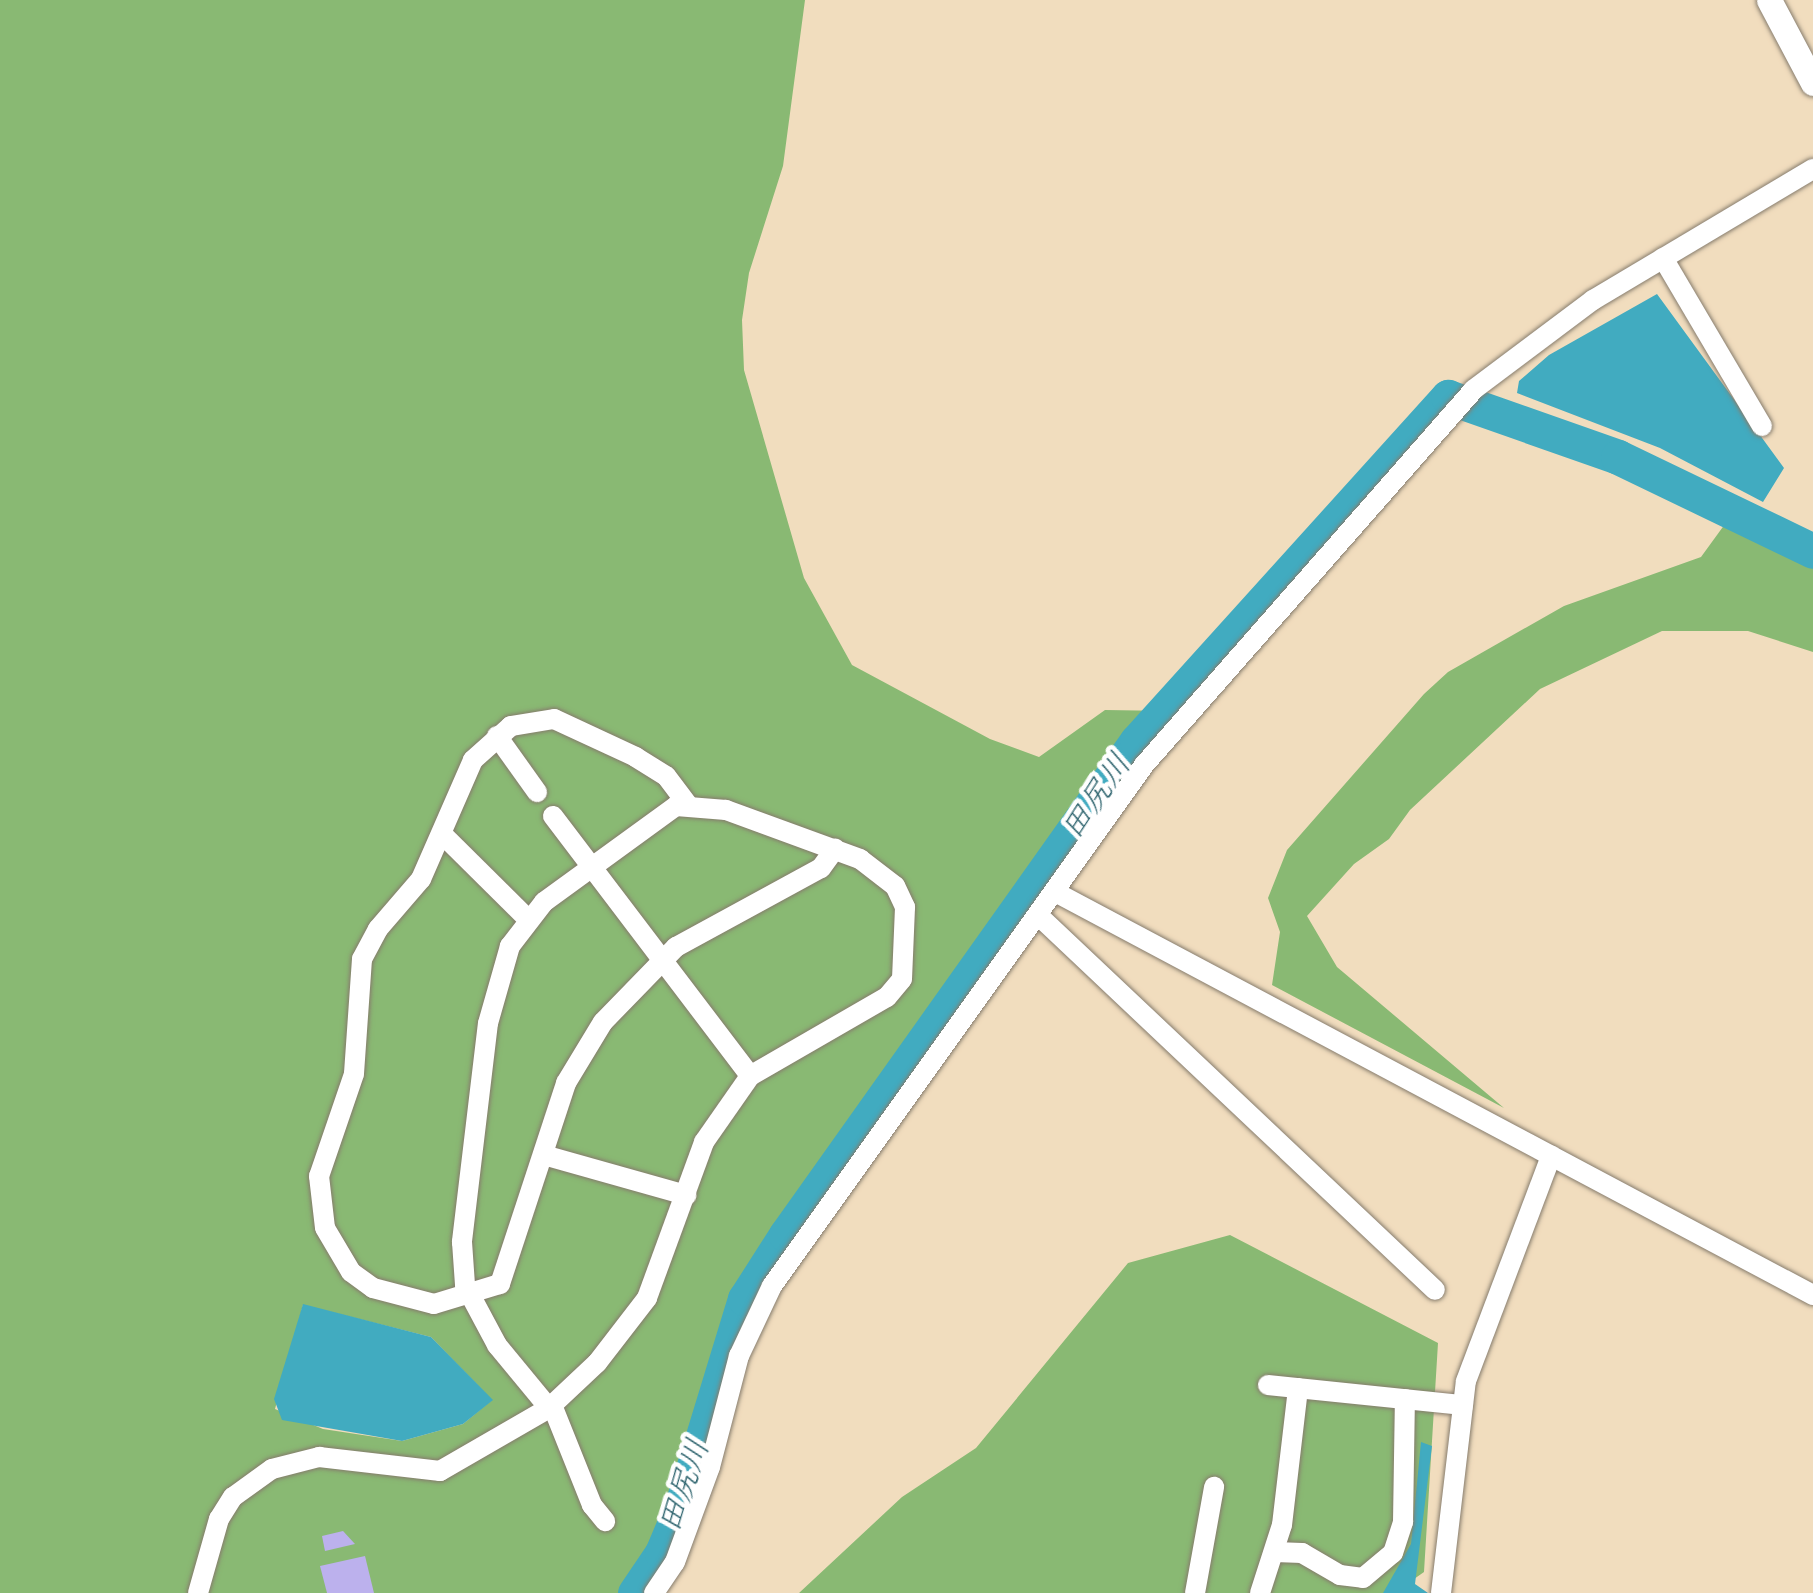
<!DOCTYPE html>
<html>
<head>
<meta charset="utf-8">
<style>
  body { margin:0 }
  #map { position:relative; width:1813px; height:1593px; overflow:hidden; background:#f1ddbe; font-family:Mynerve,"Klee One",sans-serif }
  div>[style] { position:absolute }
  .forest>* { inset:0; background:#89b973 }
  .water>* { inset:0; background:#41abc0 }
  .river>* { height:35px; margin:-17.5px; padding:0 17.5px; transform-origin:17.5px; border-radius:17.5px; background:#41abc0 }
  .building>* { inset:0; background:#bcb1ed }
  .roads { filter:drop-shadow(0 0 2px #867c6d) drop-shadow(0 0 2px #867c6d) }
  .minor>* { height:20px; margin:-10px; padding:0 10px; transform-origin:10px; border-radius:10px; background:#fff }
  .major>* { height:25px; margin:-12.5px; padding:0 12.5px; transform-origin:12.5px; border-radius:12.5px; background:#fff }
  span { translate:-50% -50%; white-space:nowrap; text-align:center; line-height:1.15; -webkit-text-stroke:9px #fff; paint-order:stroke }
  .water-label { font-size:32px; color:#2e646e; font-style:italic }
</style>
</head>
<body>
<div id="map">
  <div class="forest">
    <i style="clip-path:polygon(evenodd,0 0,805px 0,783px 166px,749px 273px,742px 320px,744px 370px,804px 578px,852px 665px,990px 739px,1039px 757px,1105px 710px,1172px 711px,1071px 839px,745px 1311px,685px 1513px,642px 1593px,0 1593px,0 0,303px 1305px,431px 1337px,492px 1400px,463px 1424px,402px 1441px,323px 1429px,275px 1409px,303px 1305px)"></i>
    <i style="clip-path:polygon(1725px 524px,1813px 560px,1813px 652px,1748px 631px,1662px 631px,1540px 689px,1410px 810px,1389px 839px,1354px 864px,1307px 916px,1337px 967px,1504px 1108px,1272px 985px,1280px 932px,1268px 898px,1287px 850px,1424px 694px,1448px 672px,1564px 606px,1701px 557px)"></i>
    <i style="clip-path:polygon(1230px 1235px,1438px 1343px,1424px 1572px,1394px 1593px,799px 1593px,902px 1497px,976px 1448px,1128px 1263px)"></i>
  </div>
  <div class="water">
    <i style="clip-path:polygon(1657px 294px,1784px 468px,1763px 502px,1660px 448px,1517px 393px,1519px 381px,1549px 355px)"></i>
    <i style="clip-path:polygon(303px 1304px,431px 1337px,493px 1400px,463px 1424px,402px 1441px,282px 1420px,274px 1399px)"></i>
    <i style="clip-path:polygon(1421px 1442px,1432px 1446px,1415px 1584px,1428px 1593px,1383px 1593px,1411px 1544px)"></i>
  </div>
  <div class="river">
    <i style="left:635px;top:1593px;width:48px;rotate:-56deg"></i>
    <i style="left:662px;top:1553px;width:49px;rotate:-67.1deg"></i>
    <i style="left:681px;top:1508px;width:219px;rotate:-73deg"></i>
    <i style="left:745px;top:1299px;width:76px;rotate:-57.4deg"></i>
    <i style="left:786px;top:1235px;width:606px;rotate:-54.61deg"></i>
    <i style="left:1137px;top:741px;width:464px;rotate:-47.9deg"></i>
    <i style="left:1448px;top:397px;width:180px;rotate:19.4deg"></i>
    <i style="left:1618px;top:457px;width:216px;rotate:25.7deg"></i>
  </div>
  <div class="building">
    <i style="clip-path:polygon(343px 1531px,355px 1544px,325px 1551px,322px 1536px)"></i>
    <i style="clip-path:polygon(365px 1556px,374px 1593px,327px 1593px,320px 1566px)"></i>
  </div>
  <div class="roads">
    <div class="minor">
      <i style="left:1663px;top:258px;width:195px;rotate:59.5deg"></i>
      <i style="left:497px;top:736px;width:69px;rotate:54.5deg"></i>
      <i style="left:688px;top:805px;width:36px;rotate:-127deg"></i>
      <i style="left:666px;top:776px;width:36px;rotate:-148deg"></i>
      <i style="left:636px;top:757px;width:90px;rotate:-155.1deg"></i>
      <i style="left:554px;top:719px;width:44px;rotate:170.8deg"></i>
      <i style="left:511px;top:726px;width:51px;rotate:138.2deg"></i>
      <i style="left:473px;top:760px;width:130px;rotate:113.6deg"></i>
      <i style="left:421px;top:879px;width:66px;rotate:130.7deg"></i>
      <i style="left:378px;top:929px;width:34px;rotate:118deg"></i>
      <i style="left:362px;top:959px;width:115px;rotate:94deg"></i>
      <i style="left:354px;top:1074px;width:108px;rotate:108.9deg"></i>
      <i style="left:319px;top:1176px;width:52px;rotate:83.4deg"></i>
      <i style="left:325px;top:1228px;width:51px;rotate:59.4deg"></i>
      <i style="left:351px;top:1272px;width:27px;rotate:36deg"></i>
      <i style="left:373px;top:1288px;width:63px;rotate:14.7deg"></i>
      <i style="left:434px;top:1304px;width:69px;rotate:-16.9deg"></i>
      <i style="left:500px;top:1284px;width:212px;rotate:-71.8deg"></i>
      <i style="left:566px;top:1083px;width:71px;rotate:-58.8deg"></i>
      <i style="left:603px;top:1022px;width:105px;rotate:-45.8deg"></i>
      <i style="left:676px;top:947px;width:165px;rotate:-28.6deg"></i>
      <i style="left:821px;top:868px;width:24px;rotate:-54deg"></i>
      <i style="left:553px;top:816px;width:326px;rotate:52.8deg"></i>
      <i style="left:443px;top:835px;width:118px;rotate:44.7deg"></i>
      <i style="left:1057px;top:893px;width:856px;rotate:28deg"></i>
      <i style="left:1040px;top:917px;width:543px;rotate:43.36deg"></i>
      <i style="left:544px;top:1155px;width:148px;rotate:15.7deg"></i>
      <i style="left:1268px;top:1385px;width:196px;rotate:5.9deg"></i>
      <i style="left:552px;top:1405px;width:108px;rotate:68.2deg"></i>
      <i style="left:592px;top:1505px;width:21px;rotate:51deg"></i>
      <i style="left:1275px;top:1552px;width:27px;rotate:2deg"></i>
      <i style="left:1302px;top:1553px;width:44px;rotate:30.1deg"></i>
      <i style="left:1340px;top:1575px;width:23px;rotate:7deg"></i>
      <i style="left:1363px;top:1578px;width:39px;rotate:-40deg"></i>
      <i style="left:1393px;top:1553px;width:33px;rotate:-72deg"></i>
      <i style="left:1403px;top:1522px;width:123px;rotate:-89.1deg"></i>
      <i style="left:198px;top:1593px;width:77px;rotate:-74.2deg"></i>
      <i style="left:219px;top:1519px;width:26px;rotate:-58deg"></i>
      <i style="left:233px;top:1497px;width:48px;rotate:-35.7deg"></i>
      <i style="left:272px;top:1469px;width:49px;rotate:-14.3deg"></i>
      <i style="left:319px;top:1457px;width:122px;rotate:6.6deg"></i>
      <i style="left:440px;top:1471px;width:126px;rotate:-30deg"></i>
      <i style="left:549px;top:1408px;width:66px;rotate:-43.2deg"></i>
      <i style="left:597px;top:1363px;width:82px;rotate:-52.4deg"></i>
      <i style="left:647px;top:1298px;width:166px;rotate:-69.9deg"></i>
      <i style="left:704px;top:1142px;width:80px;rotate:-55.1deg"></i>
      <i style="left:750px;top:1076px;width:158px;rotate:-30deg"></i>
      <i style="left:887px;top:997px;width:23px;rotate:-50deg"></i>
      <i style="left:902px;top:979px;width:72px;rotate:-87.6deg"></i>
      <i style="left:905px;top:907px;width:23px;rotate:-115deg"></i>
      <i style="left:895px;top:886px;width:44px;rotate:-142.4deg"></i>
      <i style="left:860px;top:859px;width:143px;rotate:-159.9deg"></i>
      <i style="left:726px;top:810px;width:50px;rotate:-175.4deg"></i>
      <i style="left:676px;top:806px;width:163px;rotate:144deg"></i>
      <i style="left:544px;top:902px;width:56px;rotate:127.7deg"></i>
      <i style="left:510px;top:946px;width:80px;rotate:105.9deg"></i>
      <i style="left:488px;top:1023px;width:221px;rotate:96.8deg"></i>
      <i style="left:462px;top:1242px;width:43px;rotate:86deg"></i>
      <i style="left:465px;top:1285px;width:68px;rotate:61.9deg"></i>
      <i style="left:497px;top:1345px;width:82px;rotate:50.5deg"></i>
      <i style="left:654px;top:1593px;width:37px;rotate:-56deg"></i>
      <i style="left:675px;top:1562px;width:101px;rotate:-69.8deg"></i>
      <i style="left:710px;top:1467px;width:115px;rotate:-75.4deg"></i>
      <i style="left:739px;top:1356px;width:77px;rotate:-64.8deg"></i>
      <i style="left:772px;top:1286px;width:640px;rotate:-54.47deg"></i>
      <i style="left:1144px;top:765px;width:499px;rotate:-48.7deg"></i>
      <i style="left:1473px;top:390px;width:150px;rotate:-36.9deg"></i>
      <i style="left:1593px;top:300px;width:256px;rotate:-30.8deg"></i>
      <i style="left:1195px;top:1593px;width:108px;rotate:-79.8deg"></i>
      <i style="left:1260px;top:1593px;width:71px;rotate:-72.1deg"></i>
      <i style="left:1282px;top:1525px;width:138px;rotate:-83.3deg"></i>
      <i style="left:1441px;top:1593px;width:213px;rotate:-83.3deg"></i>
      <i style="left:1466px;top:1381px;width:241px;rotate:-69.3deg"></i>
    </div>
    <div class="major">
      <i style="left:1769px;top:0;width:94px;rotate:62.1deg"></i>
    </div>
  </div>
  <div class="water-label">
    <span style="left:1097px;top:797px;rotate:-55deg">田尻川</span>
    <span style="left:685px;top:1486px;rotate:-71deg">田尻川</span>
  </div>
</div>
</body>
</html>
